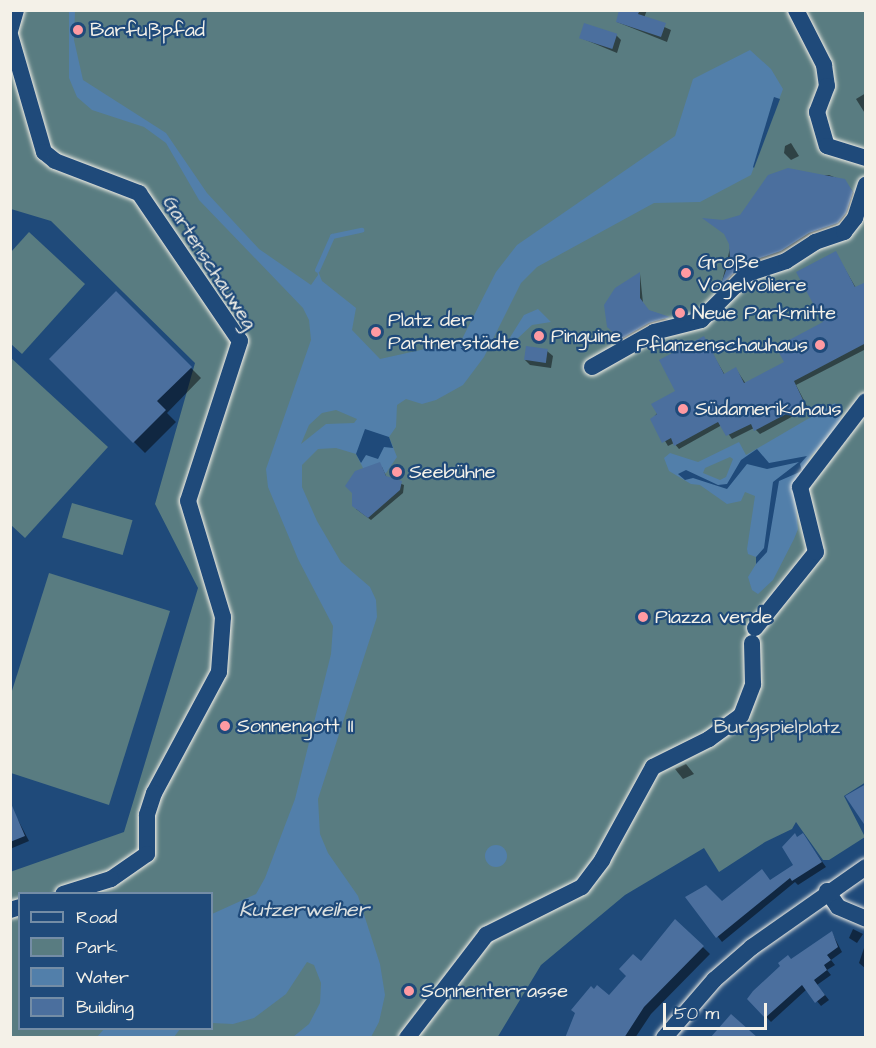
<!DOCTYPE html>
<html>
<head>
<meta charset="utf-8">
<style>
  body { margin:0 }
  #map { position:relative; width:876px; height:1048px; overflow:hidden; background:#1f4a7a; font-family:"Architects Daughter",sans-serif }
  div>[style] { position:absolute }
  .green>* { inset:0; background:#597c81; transform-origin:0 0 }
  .water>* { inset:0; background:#527faa }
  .round { border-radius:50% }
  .pier>* { inset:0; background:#1f4a7a }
  .shadow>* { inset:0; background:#0007 }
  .stream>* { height:4.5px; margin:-2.25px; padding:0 2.25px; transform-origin:2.25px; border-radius:2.25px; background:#527faa }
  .building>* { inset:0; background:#4b6f9e; transform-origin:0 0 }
  .roads { filter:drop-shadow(0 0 2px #f4f1e8) drop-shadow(0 0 2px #f4f1e8) }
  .minor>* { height:16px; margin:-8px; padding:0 8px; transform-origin:8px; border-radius:8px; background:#1f4a7a }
  .dots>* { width:16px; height:16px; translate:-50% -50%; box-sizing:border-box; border:3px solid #1f4a7a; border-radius:50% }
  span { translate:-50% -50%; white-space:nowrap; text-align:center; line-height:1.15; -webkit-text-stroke:4.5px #1f4a7a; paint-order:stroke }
  .poi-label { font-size:20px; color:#f4f1e8 }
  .left { translate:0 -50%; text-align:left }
  .right { translate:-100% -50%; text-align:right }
  .street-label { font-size:20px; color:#f4f1e8 }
  .park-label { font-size:20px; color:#dddfd9 }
  .water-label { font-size:21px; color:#dce0df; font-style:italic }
  .frame { position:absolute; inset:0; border:12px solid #f4f1e8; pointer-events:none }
  .legend { position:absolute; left:18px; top:892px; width:195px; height:138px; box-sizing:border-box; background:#1f4a7a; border:2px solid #748da6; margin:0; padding:8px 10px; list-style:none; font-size:18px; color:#f4f1e8 }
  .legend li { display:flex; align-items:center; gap:12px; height:30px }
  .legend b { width:30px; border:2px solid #748da6 }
  .scale { position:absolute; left:663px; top:1003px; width:104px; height:27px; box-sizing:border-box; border:3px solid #f4f1e8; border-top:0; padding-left:8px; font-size:18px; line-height:21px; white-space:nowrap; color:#f4f1e8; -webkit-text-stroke:4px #1f4a7a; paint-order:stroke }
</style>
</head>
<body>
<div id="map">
  <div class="green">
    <i style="clip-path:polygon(evenodd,11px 11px,865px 11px,866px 782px,844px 796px,865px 837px,829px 860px,823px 860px,796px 822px,792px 829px,765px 842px,719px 872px,704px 848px,625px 895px,541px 965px,497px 1038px,11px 1037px,10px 872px,124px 832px,198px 588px,155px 504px,195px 363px,51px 221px,11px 209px,11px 11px,20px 894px,212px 894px,212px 1028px,20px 1028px,20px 894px)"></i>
    <i style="clip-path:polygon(29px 232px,85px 284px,22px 354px,11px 344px,11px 252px)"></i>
    <i style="clip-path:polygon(10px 357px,108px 447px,25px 538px,11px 525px)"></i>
    <i style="left:72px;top:503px;width:63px;height:36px;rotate:16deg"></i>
    <i style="clip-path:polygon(49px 573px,170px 611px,109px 805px,11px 773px,11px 694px)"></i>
  </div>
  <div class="water">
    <i style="clip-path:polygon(evenodd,69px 11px,75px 11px,74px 40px,83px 80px,166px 133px,207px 193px,259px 249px,311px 285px,318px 275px,316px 266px,322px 281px,356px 308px,352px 330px,380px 359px,461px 341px,496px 272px,517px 245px,675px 136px,693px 79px,750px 50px,771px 69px,783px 89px,751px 175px,700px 202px,654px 203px,537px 267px,521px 283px,484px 357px,463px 385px,436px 400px,422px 404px,406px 399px,397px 405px,396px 427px,389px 437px,397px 457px,386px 473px,365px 472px,356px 454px,336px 448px,318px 449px,302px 465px,302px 487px,317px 521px,341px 562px,370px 587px,376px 600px,377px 617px,318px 799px,320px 834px,328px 853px,358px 896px,380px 964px,385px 995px,379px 1022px,371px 1037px,293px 1037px,309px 1024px,320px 1003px,321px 983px,314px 965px,307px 962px,286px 994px,254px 1018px,233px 1024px,212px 1023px,212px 914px,256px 894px,265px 878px,295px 799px,331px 654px,333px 626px,298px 559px,268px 487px,266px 469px,311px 340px,309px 320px,303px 308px,199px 200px,166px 143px,144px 127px,92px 110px,77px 97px,69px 78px,69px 11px,336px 410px,357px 419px,354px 423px,326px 424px,301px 444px,309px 425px,322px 413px,336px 410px)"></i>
    <i style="clip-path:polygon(538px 309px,551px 322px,532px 325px,516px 340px,509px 339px,524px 315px)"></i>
    <i style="clip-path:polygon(evenodd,835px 403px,841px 415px,839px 425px,811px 456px,794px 487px,798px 529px,794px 539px,773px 580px,758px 594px,752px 590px,748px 577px,756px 564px,756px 557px,748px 554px,747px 549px,755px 496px,745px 492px,741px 501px,727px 504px,700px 485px,691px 484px,669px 471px,664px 458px,670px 453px,698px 462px,739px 442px,746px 455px,835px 403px,730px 457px,733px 459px,726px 477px,720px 480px,703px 473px,705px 468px,730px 457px)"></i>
    <i class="round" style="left:485px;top:845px;width:22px;height:22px"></i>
    <i style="clip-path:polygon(104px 1029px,104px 1028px,180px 1029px,174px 1037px,97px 1037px)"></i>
  </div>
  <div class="pier">
    <i style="clip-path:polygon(774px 97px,780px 99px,754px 168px,753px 167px)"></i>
    <i style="clip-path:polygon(365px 429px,389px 437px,393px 448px,384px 447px,378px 459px,366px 455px,361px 463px,356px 454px)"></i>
    <i style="clip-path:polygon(757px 449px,769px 463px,807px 456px,800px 464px,802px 471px,779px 481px,767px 552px,756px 564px,756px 557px,764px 548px,773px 482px,799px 462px,767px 469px,747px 464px,727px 489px,693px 478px,685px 480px,678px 474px,686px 470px,718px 485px,727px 484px,741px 460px)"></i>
  </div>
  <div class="shadow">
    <i style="clip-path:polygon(647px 10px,644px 18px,671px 30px,667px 42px,617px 22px,620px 12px,617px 10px)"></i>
    <i style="clip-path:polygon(616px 35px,621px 40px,617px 53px,581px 38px)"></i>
    <i style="clip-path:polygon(866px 93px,866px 115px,856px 99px)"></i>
    <i style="clip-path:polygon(791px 143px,799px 156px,791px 160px,784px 153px,785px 146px)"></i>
    <i style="clip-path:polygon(829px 175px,844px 181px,856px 195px,843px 228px,726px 290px,721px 286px,731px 244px,723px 222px,741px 217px,808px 176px)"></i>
    <i style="clip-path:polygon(835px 252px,856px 288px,866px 283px,866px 349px,796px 385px,808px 408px,760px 434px,754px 428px,732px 439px,722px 425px,679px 449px,674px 443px,668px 446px,652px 419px,677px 391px,703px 338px,725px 375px,736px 369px,746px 384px,786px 363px,825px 323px)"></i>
    <i style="clip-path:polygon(640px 274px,643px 303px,649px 312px,671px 321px,625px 341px,612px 330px)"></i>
    <i style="clip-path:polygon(116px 293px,201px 378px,167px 413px,176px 422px,145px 453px,51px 359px)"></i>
    <i style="clip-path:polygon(547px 351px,553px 356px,551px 368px,530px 365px,525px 360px)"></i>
    <i style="clip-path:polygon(382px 467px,387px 478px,404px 485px,403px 493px,371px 520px,356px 509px)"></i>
    <i style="clip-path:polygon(686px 764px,694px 774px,683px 779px,675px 769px)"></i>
    <i style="clip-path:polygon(18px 820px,29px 841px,10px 849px,10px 823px)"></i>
    <i style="clip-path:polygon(803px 835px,826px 867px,798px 885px,795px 882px,722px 942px,688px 898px,722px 903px,770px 881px,795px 865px,798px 839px)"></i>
    <i style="clip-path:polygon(676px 921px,710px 954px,651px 1014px,635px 1038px,567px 1038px,641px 963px)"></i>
    <i style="clip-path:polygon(853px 929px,863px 934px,857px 943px,849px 938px)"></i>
    <i style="clip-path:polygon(832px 933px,842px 952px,831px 960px,835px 965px,827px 970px,831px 975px,817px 985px,829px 1000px,821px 1006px,807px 989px,771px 1022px,749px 999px,791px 961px)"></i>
    <i style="clip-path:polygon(865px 945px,866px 946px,866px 969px,859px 963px)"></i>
  </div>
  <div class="stream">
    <i style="left:317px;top:270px;width:37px;rotate:-66deg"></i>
    <i style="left:332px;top:236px;width:30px;rotate:-12deg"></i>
  </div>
  <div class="building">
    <i style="clip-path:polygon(619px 10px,640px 10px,638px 14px,666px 23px,661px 37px,616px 22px)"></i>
    <i style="left:584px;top:23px;width:35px;height:16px;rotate:18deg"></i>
    <i style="clip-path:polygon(788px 168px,845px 179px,853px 192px,846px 213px,838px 223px,809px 233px,781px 251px,743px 264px,720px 286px,730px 260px,729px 244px,724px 234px,702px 218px,723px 220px,740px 215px,768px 175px)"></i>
    <i style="clip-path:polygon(836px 251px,855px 287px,866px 282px,866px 343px,794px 381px,805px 404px,754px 431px,751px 424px,726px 436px,718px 422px,674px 446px,671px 438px,662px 443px,650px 419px,657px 414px,651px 404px,675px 391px,659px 360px,704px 336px,724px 374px,736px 367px,744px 383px,784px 362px,776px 347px,823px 322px,796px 272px)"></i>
    <i style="clip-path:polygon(640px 272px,640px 298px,649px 310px,670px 317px,649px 323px,621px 339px,607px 327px,604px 305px,615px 288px)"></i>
    <i style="clip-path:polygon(116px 291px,192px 367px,157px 401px,166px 410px,133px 443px,49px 359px)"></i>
    <i style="left:526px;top:346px;width:22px;height:14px;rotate:8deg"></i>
    <i style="clip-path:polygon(380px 462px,386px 476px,402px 481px,400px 490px,368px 518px,352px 506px,352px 493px,345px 486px,355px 471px)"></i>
    <i style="clip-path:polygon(866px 784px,866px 827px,845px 796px)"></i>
    <i style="clip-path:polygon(10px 801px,25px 836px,10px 842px)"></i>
    <i style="clip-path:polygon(795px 833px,797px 837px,803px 833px,822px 862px,792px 881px,790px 878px,716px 938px,685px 897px,706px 885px,722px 901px,762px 869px,770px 880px,793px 865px,782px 847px)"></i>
    <i style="clip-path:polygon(675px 919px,704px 946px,644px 1007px,624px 1038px,565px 1038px,575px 1013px,571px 1010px,591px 986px,594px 989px,597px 985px,609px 995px,626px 976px,619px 969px,633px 954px,641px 961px)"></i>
    <i style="clip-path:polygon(832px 931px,838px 947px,827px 955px,831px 960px,824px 965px,827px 970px,814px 980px,825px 995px,815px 1003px,802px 985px,765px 1018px,747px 999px,753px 991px,780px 966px,778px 963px,788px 955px,791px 959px)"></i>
    <i style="clip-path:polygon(731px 1014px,758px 1038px,710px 1038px)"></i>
  </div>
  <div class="roads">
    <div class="minor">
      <i style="left:796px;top:10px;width:62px;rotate:63deg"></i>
      <i style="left:824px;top:65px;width:21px;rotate:82deg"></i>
      <i style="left:827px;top:86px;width:28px;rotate:111deg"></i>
      <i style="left:817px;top:112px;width:35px;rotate:74deg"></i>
      <i style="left:827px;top:146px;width:41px;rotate:17.1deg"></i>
      <i style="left:10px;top:31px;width:22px;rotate:-74deg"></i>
      <i style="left:10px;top:35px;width:122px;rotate:73.8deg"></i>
      <i style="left:44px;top:152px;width:14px;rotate:39deg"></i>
      <i style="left:55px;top:161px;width:90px;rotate:20.9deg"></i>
      <i style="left:139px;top:193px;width:179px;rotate:55.7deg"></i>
      <i style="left:240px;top:341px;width:168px;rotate:108deg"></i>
      <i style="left:188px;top:501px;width:121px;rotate:73.2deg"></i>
      <i style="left:223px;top:617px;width:55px;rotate:94.2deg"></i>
      <i style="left:219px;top:672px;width:137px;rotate:118.2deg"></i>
      <i style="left:154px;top:793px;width:23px;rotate:108deg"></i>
      <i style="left:147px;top:815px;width:39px;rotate:90deg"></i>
      <i style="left:147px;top:854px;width:44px;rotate:145.2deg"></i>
      <i style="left:111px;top:879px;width:50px;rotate:162.6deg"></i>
      <i style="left:592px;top:367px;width:71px;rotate:-29.4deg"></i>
      <i style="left:654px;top:332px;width:49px;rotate:-14.3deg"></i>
      <i style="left:701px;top:320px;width:65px;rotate:-45deg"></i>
      <i style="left:747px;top:274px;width:41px;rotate:-18.4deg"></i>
      <i style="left:786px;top:261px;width:35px;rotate:-33deg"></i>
      <i style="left:815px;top:242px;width:31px;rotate:-19deg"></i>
      <i style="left:844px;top:232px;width:18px;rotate:-52deg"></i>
      <i style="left:855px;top:218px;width:35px;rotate:-72deg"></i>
      <i style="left:755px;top:628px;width:97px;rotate:-51.2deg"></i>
      <i style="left:816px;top:552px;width:67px;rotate:-103.8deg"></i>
      <i style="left:800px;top:487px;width:108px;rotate:-52.5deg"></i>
      <i style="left:827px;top:891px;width:19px;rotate:55deg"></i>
      <i style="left:838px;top:907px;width:30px;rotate:23deg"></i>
      <i style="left:10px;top:910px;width:10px;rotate:-17deg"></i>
      <i style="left:407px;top:1038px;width:130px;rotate:-52.5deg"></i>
      <i style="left:486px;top:935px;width:107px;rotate:-26.6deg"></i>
      <i style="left:582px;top:887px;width:34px;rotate:-53deg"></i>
      <i style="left:602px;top:860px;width:106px;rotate:-61.3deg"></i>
      <i style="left:653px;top:767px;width:63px;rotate:-26.6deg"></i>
      <i style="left:709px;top:739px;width:39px;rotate:-36deg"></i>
      <i style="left:741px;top:716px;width:34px;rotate:-69deg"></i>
      <i style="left:753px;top:684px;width:41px;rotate:-91.4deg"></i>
      <i style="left:664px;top:1038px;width:77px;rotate:-49.2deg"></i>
      <i style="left:714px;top:980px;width:50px;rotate:-41deg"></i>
      <i style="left:752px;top:947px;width:139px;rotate:-35.1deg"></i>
    </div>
  </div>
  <div class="dots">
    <i style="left:78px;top:30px;background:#ff9aa2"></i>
    <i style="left:686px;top:273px;background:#ff9aa2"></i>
    <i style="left:680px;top:313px;background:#ff9aa2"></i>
    <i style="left:376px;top:332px;background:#ff9aa2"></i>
    <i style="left:539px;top:336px;background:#ff9aa2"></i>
    <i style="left:820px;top:345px;background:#ff9aa2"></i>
    <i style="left:683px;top:409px;background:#ff9aa2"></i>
    <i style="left:397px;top:472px;background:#ff9aa2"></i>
    <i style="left:643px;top:617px;background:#ff9aa2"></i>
    <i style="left:225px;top:726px;background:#ff9aa2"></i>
    <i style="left:409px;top:991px;background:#ff9aa2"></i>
  </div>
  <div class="poi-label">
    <span class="left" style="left:90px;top:30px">Barfußpfad</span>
    <span class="left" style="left:698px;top:274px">Große<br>Vogelvoliere</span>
    <span class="left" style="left:692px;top:313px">Neue Parkmitte</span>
    <span class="left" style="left:388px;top:332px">Platz der<br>Partnerstädte</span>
    <span class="left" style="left:551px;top:336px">Pinguine</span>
    <span class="right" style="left:808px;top:345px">Pflanzenschauhaus</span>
    <span class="left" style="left:695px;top:409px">Südamerikahaus</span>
    <span class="left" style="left:409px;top:472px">Seebühne</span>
    <span class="left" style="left:655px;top:617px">Piazza verde</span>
    <span class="left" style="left:237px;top:726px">Sonnengott II</span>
    <span class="left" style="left:421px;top:991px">Sonnenterrasse</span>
  </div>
  <div class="street-label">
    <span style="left:209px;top:263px;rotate:57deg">Gartenschauweg</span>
  </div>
  <div class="park-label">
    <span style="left:777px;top:727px">Burgspielplatz</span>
  </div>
  <div class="water-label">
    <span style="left:304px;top:910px">Kutzerweiher</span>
  </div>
  <div class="frame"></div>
  <ul class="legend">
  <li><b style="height:8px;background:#1f4a7a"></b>Road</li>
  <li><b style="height:16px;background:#597c81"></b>Park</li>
  <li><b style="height:16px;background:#527faa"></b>Water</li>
  <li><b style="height:16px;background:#4b6f9e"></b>Building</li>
  </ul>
  <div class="scale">50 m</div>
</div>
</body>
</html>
